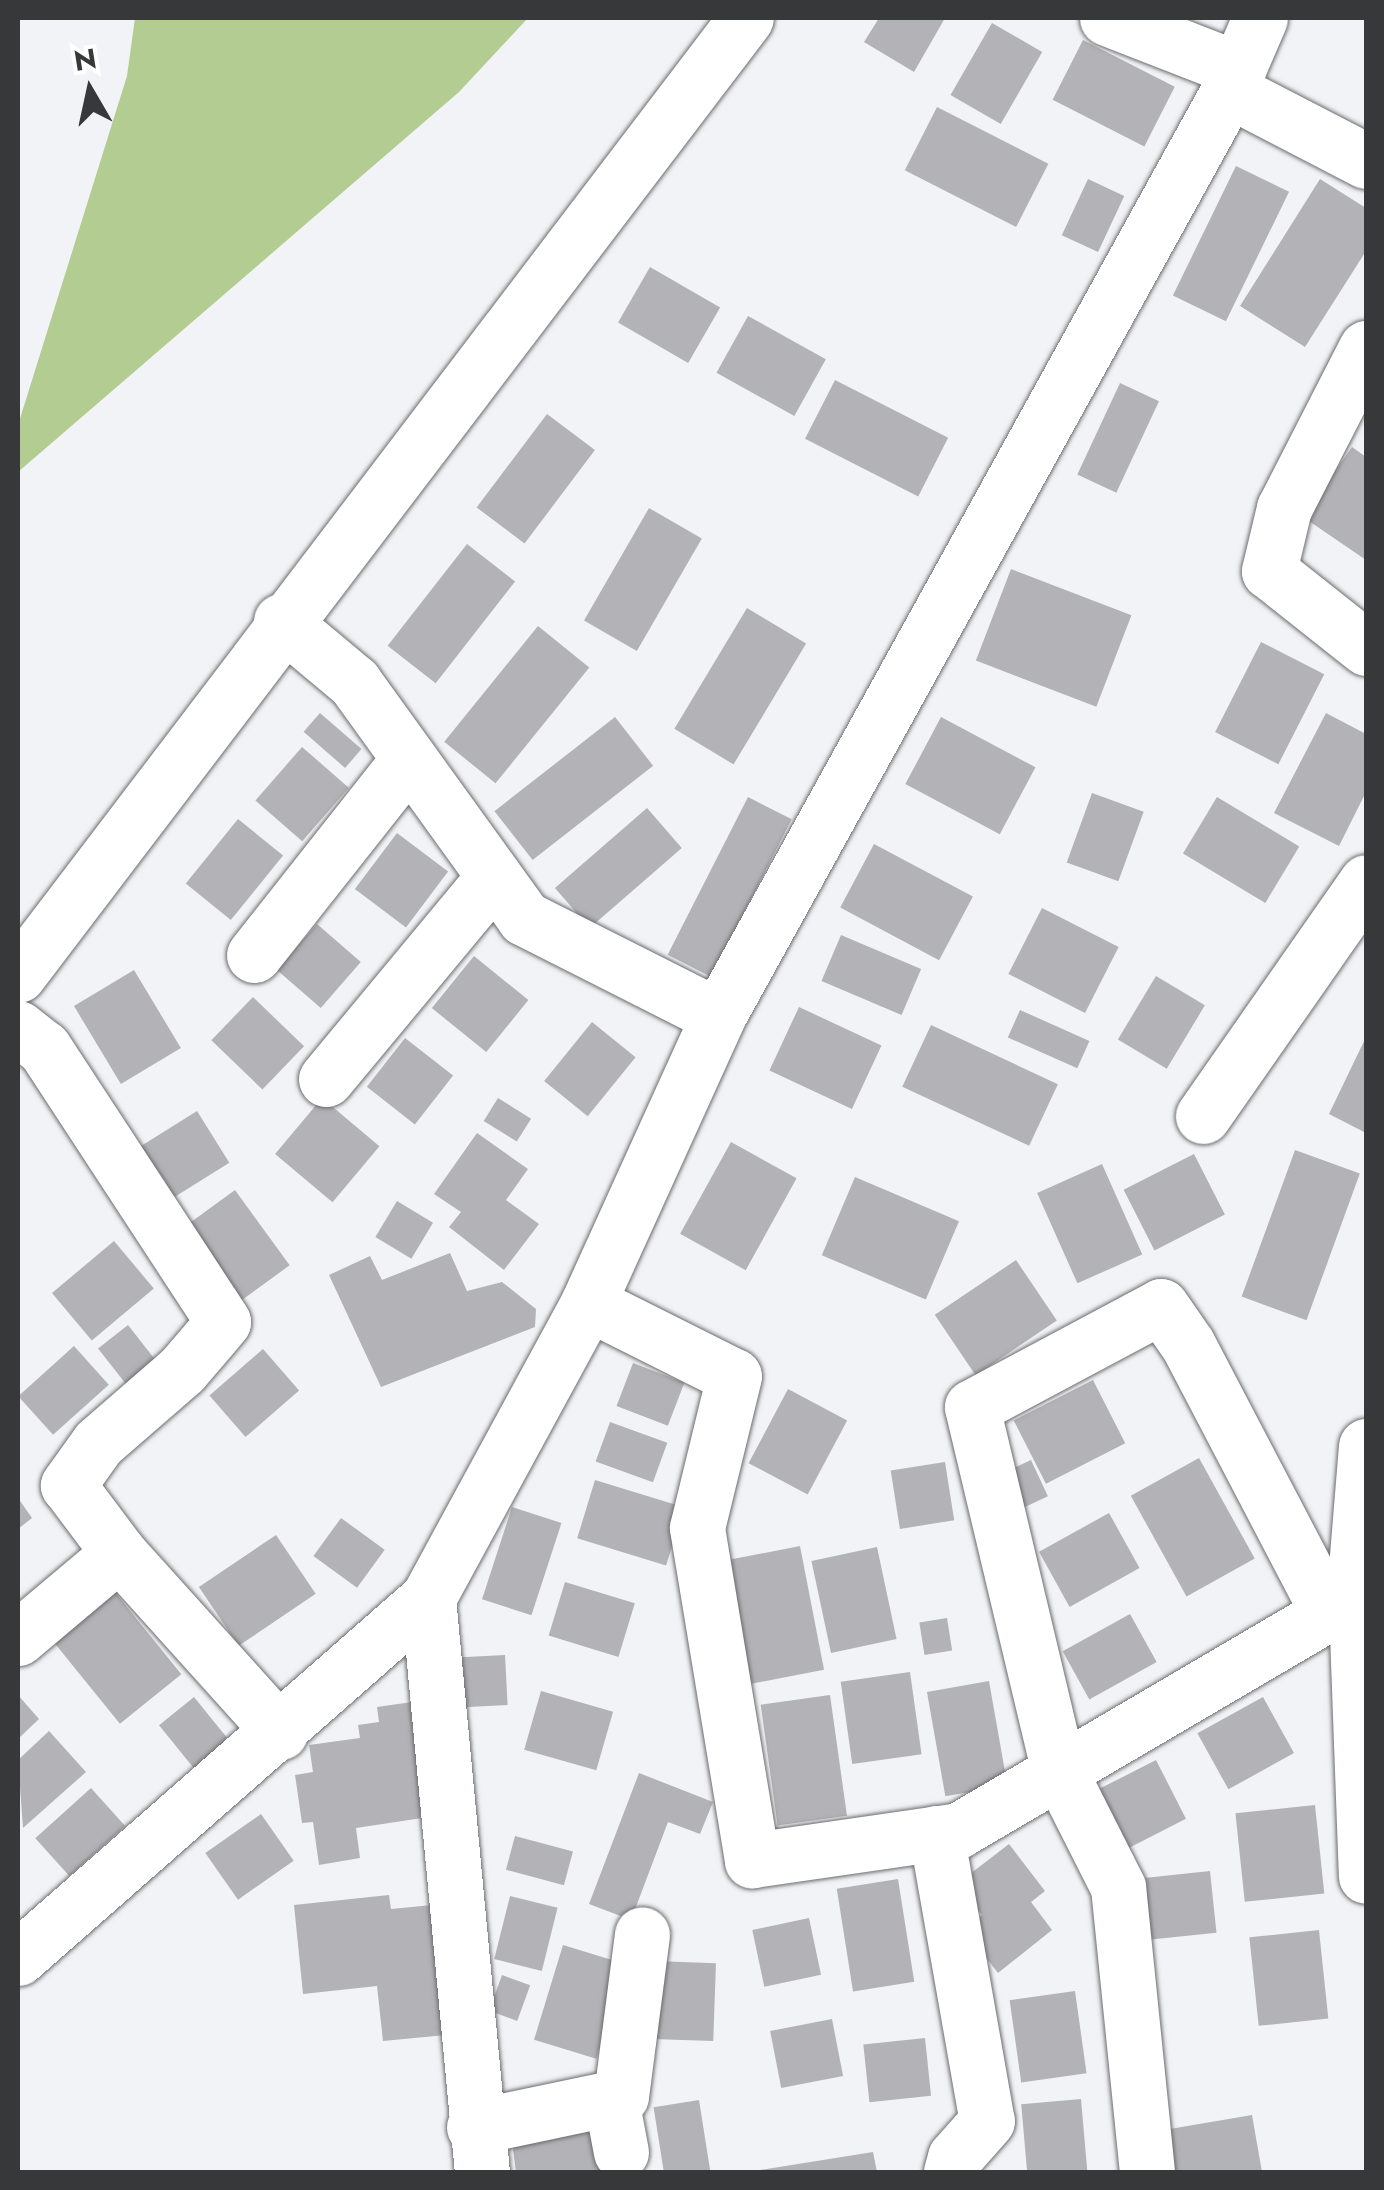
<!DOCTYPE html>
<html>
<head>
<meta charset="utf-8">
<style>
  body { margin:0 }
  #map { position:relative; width:1384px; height:2190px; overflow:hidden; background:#f2f3f6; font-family:Jost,sans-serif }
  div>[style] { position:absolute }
  .forest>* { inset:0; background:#b3cc91 }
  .building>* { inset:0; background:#b3b3b7; transform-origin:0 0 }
  .roads { filter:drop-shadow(0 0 2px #6b6c6f) drop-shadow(0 0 2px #6b6c6f) }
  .minor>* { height:55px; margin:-27.5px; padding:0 27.5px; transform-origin:27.5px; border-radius:27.5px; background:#fff }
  span { translate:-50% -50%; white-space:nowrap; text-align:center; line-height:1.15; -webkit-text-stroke:9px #fff; paint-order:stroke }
  .frame { position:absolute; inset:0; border:20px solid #373839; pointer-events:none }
  .north { position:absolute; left:40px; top:40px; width:100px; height:100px; -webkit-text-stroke:8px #fff; paint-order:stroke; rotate:351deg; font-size:28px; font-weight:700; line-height:40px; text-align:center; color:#373839 }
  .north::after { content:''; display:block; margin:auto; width:35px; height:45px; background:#373839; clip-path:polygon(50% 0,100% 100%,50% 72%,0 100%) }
</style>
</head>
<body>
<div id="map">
  <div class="forest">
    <i style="clip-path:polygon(135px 18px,528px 18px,459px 92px,18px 472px,18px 425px,127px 76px)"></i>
  </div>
  <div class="building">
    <i style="clip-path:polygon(879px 18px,945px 18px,914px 72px,864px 42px)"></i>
    <i style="left:992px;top:23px;width:58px;height:83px;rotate:30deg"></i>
    <i style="left:1083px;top:40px;width:103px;height:67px;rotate:27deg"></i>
    <i style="left:937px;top:107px;width:125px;height:71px;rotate:27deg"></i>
    <i style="left:1236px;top:166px;width:59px;height:144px;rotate:26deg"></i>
    <i style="left:1088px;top:179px;width:40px;height:62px;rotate:25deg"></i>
    <i style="clip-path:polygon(1320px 179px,1366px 208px,1366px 251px,1305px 347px,1240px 306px)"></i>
    <i style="left:650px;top:267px;width:81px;height:64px;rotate:30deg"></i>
    <i style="left:748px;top:316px;width:89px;height:65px;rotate:29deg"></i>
    <i style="left:835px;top:380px;width:127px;height:66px;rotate:27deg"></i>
    <i style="left:1120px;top:383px;width:43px;height:101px;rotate:25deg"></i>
    <i style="left:547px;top:414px;width:60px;height:117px;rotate:37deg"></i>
    <i style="clip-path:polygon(1352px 447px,1366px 457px,1366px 560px,1303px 517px)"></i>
    <i style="left:649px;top:508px;width:61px;height:130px;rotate:30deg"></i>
    <i style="left:467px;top:544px;width:61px;height:129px;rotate:38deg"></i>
    <i style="left:1011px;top:569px;width:129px;height:98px;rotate:21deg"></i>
    <i style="left:747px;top:608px;width:69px;height:141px;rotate:31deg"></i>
    <i style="left:538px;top:626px;width:66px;height:149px;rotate:39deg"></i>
    <i style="left:1261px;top:642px;width:71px;height:101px;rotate:27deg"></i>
    <i style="left:320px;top:713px;width:55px;height:25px;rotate:41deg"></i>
    <i style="clip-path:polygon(1326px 713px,1366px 734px,1366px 792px,1339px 846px,1274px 813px)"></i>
    <i style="left:615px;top:717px;width:62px;height:153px;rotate:52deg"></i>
    <i style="left:941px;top:717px;width:107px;height:76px;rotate:28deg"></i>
    <i style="left:302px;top:747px;width:62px;height:71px;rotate:41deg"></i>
    <i style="left:1092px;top:793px;width:55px;height:74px;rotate:20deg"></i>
    <i style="left:748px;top:797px;width:49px;height:177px;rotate:27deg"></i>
    <i style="left:1217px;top:797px;width:96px;height:66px;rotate:31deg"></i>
    <i style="left:647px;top:808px;width:53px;height:122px;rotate:49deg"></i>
    <i style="left:238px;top:819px;width:58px;height:83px;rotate:39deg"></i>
    <i style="left:397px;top:833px;width:64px;height:70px;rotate:37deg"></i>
    <i style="left:874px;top:844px;width:112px;height:72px;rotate:28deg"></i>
    <i style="left:1042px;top:908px;width:86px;height:74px;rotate:27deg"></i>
    <i style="left:317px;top:924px;width:58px;height:61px;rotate:41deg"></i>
    <i style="left:841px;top:935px;width:87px;height:50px;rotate:23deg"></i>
    <i style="left:474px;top:956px;width:70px;height:67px;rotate:39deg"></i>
    <i style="left:134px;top:970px;width:91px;height:70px;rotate:59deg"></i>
    <i style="left:1156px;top:976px;width:57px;height:74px;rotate:31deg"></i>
    <i style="left:253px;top:997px;width:71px;height:60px;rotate:44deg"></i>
    <i style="left:799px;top:1007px;width:91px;height:70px;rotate:25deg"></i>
    <i style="left:1020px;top:1010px;width:76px;height:30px;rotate:24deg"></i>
    <i style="left:592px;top:1022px;width:56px;height:76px;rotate:39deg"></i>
    <i style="left:931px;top:1025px;width:140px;height:68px;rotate:25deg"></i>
    <i style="clip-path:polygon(1366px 1037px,1366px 1133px,1329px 1114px)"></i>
    <i style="left:405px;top:1038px;width:61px;height:62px;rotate:38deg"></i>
    <i style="left:322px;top:1098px;width:75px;height:73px;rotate:40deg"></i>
    <i style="left:498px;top:1098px;width:39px;height:27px;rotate:32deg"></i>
    <i style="left:197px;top:1111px;width:61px;height:66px;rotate:58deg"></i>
    <i style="clip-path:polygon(477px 1133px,528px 1169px,506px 1200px,539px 1224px,504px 1270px,449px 1227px,461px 1212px,434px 1194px)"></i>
    <i style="left:731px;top:1142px;width:75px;height:105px;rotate:29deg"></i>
    <i style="left:1295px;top:1150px;width:69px;height:156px;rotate:20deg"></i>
    <i style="left:1194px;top:1154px;width:68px;height:79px;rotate:63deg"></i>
    <i style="left:1102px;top:1164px;width:99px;height:71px;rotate:66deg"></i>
    <i style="left:855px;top:1177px;width:113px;height:85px;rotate:23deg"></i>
    <i style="left:235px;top:1190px;width:93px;height:59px;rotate:54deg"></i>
    <i style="left:397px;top:1201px;width:42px;height:42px;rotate:31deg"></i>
    <i style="left:114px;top:1241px;width:62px;height:81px;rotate:50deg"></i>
    <i style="clip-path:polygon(450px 1253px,467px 1291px,502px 1282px,536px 1309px,535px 1327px,381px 1387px,329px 1275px,370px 1256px,382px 1280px)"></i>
    <i style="left:1016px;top:1260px;width:73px;height:98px;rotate:56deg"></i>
    <i style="left:128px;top:1325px;width:48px;height:38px;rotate:52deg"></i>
    <i style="left:74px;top:1346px;width:52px;height:75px;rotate:48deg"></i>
    <i style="left:263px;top:1349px;width:55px;height:71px;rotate:49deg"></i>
    <i style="left:633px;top:1363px;width:55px;height:46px;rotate:21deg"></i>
    <i style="left:1093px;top:1380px;width:71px;height:89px;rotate:63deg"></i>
    <i style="left:788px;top:1389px;width:67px;height:84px;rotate:28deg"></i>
    <i style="left:610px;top:1422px;width:61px;height:42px;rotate:20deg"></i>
    <i style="left:1199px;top:1458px;width:115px;height:78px;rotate:61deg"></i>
    <i style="left:1031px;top:1460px;width:40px;height:30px;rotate:65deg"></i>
    <i style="left:945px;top:1462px;width:59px;height:55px;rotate:81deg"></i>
    <i style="left:595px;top:1480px;width:93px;height:61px;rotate:17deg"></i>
    <i style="clip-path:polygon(18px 1498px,32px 1518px,18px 1529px)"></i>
    <i style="left:512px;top:1507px;width:52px;height:97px;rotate:18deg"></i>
    <i style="left:1109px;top:1513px;width:63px;height:80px;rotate:61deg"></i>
    <i style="left:341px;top:1518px;width:54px;height:47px;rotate:36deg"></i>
    <i style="left:276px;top:1535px;width:71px;height:93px;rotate:56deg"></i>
    <i style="left:800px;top:1546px;width:126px;height:83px;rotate:79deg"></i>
    <i style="left:877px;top:1547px;width:94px;height:67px;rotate:78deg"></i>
    <i style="left:565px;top:1582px;width:73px;height:56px;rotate:17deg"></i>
    <i style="left:114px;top:1591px;width:107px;height:79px;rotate:51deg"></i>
    <i style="left:1130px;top:1614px;width:55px;height:77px;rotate:61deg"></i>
    <i style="left:947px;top:1618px;width:33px;height:28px;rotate:81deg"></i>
    <i style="left:505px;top:1655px;width:50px;height:44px;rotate:87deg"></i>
    <i style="left:910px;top:1672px;width:83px;height:70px;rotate:82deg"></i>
    <i style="left:989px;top:1681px;width:106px;height:63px;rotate:80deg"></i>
    <i style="left:541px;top:1691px;width:75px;height:61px;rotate:16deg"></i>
    <i style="clip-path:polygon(18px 1695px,39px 1719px,18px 1739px)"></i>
    <i style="left:830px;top:1695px;width:122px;height:70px;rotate:82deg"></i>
    <i style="left:194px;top:1697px;width:57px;height:45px;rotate:51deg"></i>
    <i style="left:1263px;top:1697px;width:64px;height:75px;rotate:61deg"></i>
    <i style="clip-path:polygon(412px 1702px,429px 1817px,356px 1828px,360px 1858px,319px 1865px,313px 1822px,302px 1823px,295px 1775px,313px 1772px,309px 1745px,360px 1738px,358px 1725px,379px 1722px,377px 1707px)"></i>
    <i style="clip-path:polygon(49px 1731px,86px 1772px,23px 1828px,18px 1760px)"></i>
    <i style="left:1156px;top:1760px;width:66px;height:68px;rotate:63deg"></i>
    <i style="clip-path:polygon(639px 1773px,713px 1802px,700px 1834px,668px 1822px,631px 1920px,589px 1904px)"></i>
    <i style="left:91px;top:1788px;width:51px;height:75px;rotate:48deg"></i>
    <i style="left:1315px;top:1805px;width:89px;height:80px;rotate:84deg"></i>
    <i style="left:261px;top:1814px;width:57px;height:68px;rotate:55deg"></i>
    <i style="left:515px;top:1836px;width:60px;height:35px;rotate:15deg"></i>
    <i style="clip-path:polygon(1009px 1844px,1045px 1891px,1031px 1902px,1052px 1930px,998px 1973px,964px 1929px,982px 1915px,957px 1884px)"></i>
    <i style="left:1210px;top:1871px;width:62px;height:66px;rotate:84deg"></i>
    <i style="left:898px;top:1879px;width:104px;height:62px;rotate:81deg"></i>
    <i style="clip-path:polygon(389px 1895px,391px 1909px,432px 1905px,446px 2035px,383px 2041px,377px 1986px,303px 1994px,294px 1905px)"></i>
    <i style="left:510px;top:1896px;width:49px;height:65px;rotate:14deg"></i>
    <i style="left:809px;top:1918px;width:58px;height:58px;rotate:78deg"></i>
    <i style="left:1319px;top:1930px;width:89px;height:70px;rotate:84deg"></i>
    <i style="left:563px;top:1945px;width:65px;height:99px;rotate:17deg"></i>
    <i style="left:655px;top:1961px;width:61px;height:78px;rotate:2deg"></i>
    <i style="left:502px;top:1975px;width:30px;height:38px;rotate:20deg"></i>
    <i style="left:1075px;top:1991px;width:83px;height:66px;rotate:82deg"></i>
    <i style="left:832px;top:2019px;width:58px;height:63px;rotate:79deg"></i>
    <i style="left:925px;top:2038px;width:58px;height:62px;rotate:84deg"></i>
    <i style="left:1081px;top:2099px;width:73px;height:60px;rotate:85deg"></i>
    <i style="left:699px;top:2100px;width:73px;height:46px;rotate:81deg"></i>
    <i style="clip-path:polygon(1252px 2115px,1262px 2172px,1172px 2172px,1164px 2130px)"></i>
    <i style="clip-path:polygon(596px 2130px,601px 2171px,516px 2172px,512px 2142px)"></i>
    <i style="clip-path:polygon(873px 2152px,877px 2172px,760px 2172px,760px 2170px)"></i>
  </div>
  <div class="roads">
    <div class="minor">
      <i style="left:1107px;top:18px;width:141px;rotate:21.3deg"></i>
      <i style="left:1229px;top:90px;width:154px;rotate:27.4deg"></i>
      <i style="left:1366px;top:348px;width:180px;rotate:117.1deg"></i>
      <i style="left:1284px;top:508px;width:65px;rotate:103.4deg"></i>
      <i style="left:1269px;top:571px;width:124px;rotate:38.4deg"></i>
      <i style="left:281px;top:621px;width:95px;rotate:39.9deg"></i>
      <i style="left:354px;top:682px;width:291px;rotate:54.2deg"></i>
      <i style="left:524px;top:918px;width:217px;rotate:26.8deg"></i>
      <i style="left:254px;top:955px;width:250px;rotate:-51.7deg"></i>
      <i style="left:18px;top:975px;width:1202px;rotate:-52.74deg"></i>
      <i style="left:18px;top:1028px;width:33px;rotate:38deg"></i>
      <i style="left:44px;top:1048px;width:327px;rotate:56.8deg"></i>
      <i style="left:223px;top:1322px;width:63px;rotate:130.5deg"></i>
      <i style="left:182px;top:1370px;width:111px;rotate:139deg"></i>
      <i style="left:98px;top:1443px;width:52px;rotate:125.5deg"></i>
      <i style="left:68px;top:1485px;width:85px;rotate:53.1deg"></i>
      <i style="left:119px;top:1553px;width:132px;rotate:139.9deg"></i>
      <i style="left:326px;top:1079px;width:263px;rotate:-50.3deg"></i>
      <i style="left:1203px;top:1116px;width:285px;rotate:-55.1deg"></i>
      <i style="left:588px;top:1303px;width:163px;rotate:26.6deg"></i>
      <i style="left:734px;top:1376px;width:156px;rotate:103.7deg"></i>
      <i style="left:697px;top:1528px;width:337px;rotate:80.6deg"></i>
      <i style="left:752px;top:1860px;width:209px;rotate:-8.2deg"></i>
      <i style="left:959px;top:1830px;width:459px;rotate:-30.4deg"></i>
      <i style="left:1366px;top:1446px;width:133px;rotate:94.7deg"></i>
      <i style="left:1355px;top:1579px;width:297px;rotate:87.9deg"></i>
      <i style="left:119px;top:1553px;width:241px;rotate:48deg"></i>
      <i style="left:428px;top:1598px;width:577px;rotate:84.63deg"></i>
      <i style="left:936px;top:1833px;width:292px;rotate:80deg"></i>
      <i style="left:987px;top:2121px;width:48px;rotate:131.6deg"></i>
      <i style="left:955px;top:2157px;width:16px;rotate:105deg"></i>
      <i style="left:18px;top:1958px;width:546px;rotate:-41.28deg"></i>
      <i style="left:428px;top:1598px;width:336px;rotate:-61.5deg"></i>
      <i style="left:588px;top:1303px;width:315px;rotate:-65.6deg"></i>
      <i style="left:718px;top:1016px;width:1058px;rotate:-61.11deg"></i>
      <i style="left:1229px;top:90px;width:78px;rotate:-66.7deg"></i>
      <i style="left:611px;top:2099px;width:54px;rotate:79.3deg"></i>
      <i style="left:474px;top:2127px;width:150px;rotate:-11.9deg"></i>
      <i style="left:621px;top:2096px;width:163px;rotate:-82.6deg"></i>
      <i style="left:1147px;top:2172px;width:286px;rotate:-95.8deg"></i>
      <i style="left:1118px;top:1887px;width:133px;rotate:-116.8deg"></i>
      <i style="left:1058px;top:1768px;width:371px;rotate:-103.4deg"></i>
      <i style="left:972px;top:1407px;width:214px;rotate:-28.1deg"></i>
      <i style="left:1161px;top:1306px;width:47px;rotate:55.3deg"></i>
      <i style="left:1188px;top:1345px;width:302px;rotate:62.4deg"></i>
    </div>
  </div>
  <div class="frame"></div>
  <div class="north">N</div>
</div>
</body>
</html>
